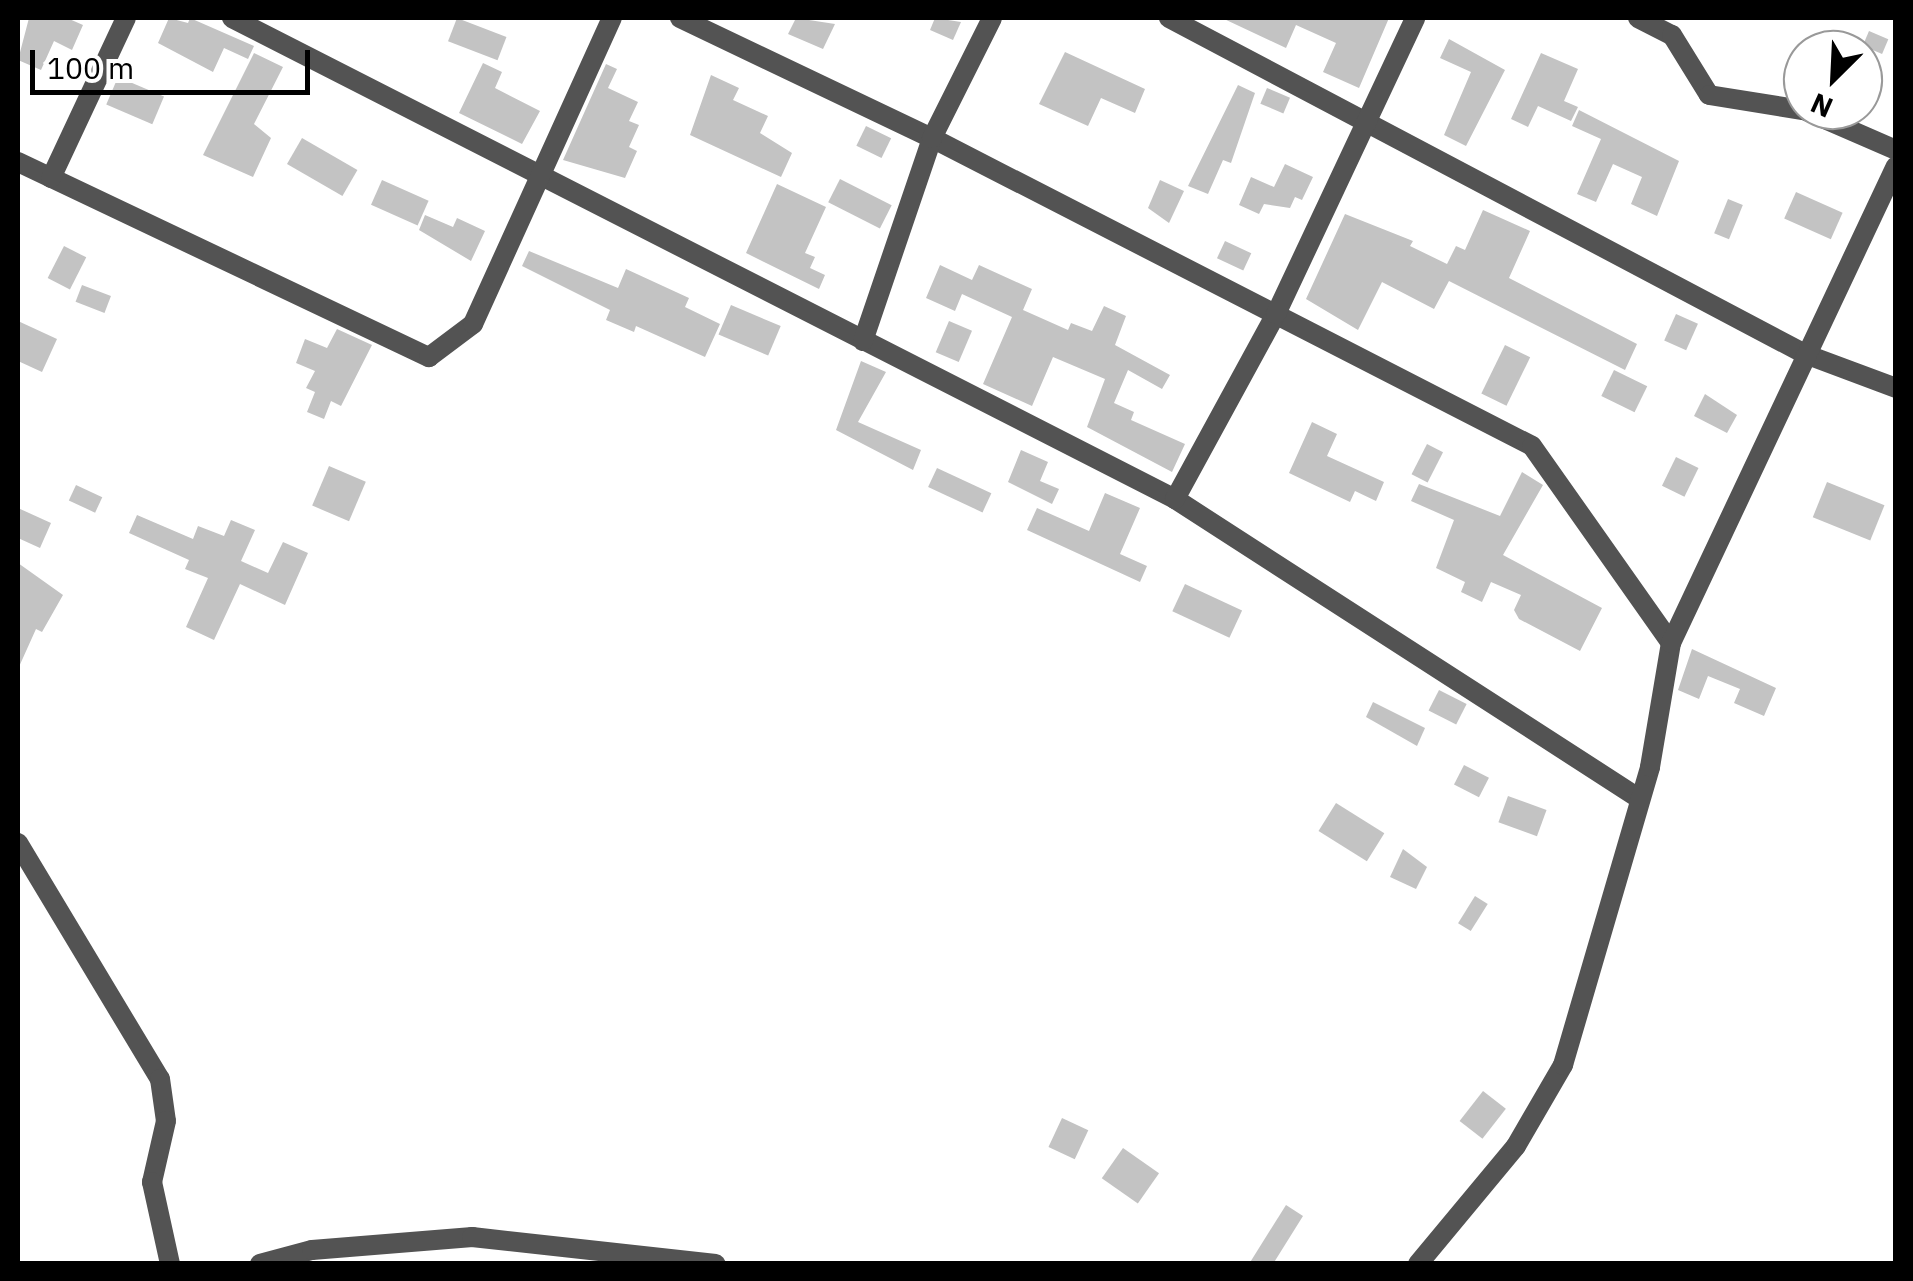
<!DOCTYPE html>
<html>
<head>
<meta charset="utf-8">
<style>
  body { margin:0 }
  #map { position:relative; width:1913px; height:1281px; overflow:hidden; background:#fff; font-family:"IBM Plex Sans",sans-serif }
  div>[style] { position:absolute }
  .building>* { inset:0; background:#c3c3c3; transform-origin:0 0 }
  .street>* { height:20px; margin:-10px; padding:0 10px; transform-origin:10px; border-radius:10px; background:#535353 }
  span { translate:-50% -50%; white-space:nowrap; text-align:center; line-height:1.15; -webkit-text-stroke:8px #fff; paint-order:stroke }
  .frame { position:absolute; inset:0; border:20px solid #000; pointer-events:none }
  .north { position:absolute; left:1783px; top:30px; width:100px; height:100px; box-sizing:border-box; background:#fff; border:2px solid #999; border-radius:50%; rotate:204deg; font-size:28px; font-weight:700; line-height:40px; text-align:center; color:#000 }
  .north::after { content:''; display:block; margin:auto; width:35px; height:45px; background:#000; clip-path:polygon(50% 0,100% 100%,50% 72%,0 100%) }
  .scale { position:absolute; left:30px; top:50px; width:280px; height:45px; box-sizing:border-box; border:5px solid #000; border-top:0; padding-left:12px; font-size:30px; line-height:35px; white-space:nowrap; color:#000; -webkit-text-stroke:8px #fff; paint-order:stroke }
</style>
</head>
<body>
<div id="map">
  <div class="building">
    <i style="clip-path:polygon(29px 18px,67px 18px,83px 25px,72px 50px,54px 41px,41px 70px,18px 60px)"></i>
    <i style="clip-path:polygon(169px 18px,188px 23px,190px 18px,254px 46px,248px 59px,224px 48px,213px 72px,158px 43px)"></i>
    <i style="left:457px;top:18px;width:53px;height:25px;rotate:21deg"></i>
    <i style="clip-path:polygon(796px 18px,835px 24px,823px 49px,788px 34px)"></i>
    <i style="clip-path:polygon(935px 18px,961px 22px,953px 40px,930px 30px)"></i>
    <i style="clip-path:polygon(1222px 18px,1389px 18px,1359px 88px,1323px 72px,1336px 43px,1296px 25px,1286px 48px)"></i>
    <i style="left:1869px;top:31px;width:21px;height:16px;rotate:23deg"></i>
    <i style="clip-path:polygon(1449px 39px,1505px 70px,1466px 146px,1444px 135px,1471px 72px,1440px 58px)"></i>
    <i style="clip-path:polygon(1065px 52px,1145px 89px,1135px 113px,1101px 98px,1088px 126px,1039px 104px)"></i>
    <i style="clip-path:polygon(254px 53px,283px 67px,254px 124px,271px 138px,253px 177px,203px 155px)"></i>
    <i style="clip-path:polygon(1541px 53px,1578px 69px,1564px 101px,1578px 107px,1571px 121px,1538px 106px,1528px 127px,1511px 119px)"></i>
    <i style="clip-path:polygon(483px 63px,502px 72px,495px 88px,540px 111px,522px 144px,459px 113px)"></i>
    <i style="clip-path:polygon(606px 64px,617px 69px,608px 88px,638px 102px,629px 121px,639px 125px,629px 147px,637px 151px,625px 178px,563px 160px)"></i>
    <i style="clip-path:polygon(711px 75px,739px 88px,733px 100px,768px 116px,760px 133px,792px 153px,781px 177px,690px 135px)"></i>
    <i style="left:118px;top:77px;width:50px;height:30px;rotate:23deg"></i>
    <i style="clip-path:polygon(1238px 85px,1255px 93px,1231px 163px,1223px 160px,1208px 194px,1188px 186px)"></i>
    <i style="left:1267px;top:88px;width:25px;height:17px;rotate:23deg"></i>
    <i style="clip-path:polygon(1579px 110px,1679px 161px,1657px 216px,1631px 204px,1642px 177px,1613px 164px,1596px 202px,1577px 194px,1601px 139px,1572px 126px)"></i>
    <i style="left:866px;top:126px;width:28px;height:22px;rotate:26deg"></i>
    <i style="left:302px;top:138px;width:64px;height:30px;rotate:30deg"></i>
    <i style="clip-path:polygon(1285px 164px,1313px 177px,1302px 200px,1295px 197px,1290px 208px,1264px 204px,1259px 214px,1239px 205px,1251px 177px,1274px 187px)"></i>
    <i style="left:840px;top:179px;width:58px;height:26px;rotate:27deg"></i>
    <i style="left:382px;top:180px;width:51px;height:27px;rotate:24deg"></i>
    <i style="clip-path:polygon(1160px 180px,1184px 191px,1169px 223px,1148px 208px)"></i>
    <i style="clip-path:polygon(777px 184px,826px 207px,805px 253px,815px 257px,810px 268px,825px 275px,819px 289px,746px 253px)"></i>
    <i style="left:1796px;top:192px;width:51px;height:29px;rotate:24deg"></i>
    <i style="left:1728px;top:199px;width:16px;height:37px;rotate:22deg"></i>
    <i style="clip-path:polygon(1483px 210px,1530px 231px,1509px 278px,1637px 344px,1625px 370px,1449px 281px,1434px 309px,1382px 282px,1358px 330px,1306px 299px,1345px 214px,1413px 241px,1410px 246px,1447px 264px,1456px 246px,1465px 250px)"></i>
    <i style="clip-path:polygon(425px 215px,453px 227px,457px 218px,485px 231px,471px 261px,419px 230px)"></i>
    <i style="left:1225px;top:241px;width:29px;height:19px;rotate:25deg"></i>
    <i style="left:64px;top:246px;width:25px;height:36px;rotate:27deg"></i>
    <i style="clip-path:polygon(529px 251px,618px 288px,626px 269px,689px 298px,685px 307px,720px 324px,705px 357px,636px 326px,634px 332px,606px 320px,610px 310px,522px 266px)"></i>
    <i style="clip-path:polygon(940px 265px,972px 280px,979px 265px,1032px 289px,1023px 310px,1068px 330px,1071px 323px,1092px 331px,1104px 306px,1126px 316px,1115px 345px,1170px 375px,1162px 389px,1128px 370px,1114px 403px,1134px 412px,1131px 420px,1185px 444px,1172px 472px,1087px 427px,1105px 379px,1053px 357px,1032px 406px,983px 384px,1012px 317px,962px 294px,955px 311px,926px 298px)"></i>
    <i style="left:82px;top:285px;width:31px;height:18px;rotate:21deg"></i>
    <i style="left:731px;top:305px;width:54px;height:32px;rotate:23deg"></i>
    <i style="left:1676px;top:314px;width:24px;height:29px;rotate:24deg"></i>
    <i style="clip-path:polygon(18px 321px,57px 339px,42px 372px,18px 361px)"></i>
    <i style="left:949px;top:321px;width:25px;height:34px;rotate:23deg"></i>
    <i style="clip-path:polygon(337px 329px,372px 345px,341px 406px,331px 401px,324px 419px,307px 412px,315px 392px,306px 388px,315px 371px,296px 363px,305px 339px,327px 348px)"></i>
    <i style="left:1505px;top:345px;width:28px;height:54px;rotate:26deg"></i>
    <i style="clip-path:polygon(861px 361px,886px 372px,858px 422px,921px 450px,913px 470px,836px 430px)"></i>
    <i style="left:1614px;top:370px;width:37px;height:29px;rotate:26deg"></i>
    <i style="clip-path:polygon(1705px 394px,1737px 415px,1727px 433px,1694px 416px)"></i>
    <i style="clip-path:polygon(1312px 422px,1337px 434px,1327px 456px,1384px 482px,1376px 501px,1355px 491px,1350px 502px,1289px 473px)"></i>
    <i style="left:1427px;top:444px;width:18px;height:34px;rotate:27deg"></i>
    <i style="clip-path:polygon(1021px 450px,1048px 462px,1040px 481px,1059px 489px,1052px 504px,1008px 482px)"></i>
    <i style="left:1676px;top:457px;width:25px;height:32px;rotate:26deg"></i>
    <i style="left:329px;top:466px;width:40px;height:43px;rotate:23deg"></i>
    <i style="left:937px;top:468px;width:60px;height:21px;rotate:25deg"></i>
    <i style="clip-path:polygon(1522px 472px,1543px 485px,1503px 555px,1602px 608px,1580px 651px,1519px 619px,1514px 610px,1521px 595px,1491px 582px,1482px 602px,1461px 592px,1465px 582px,1436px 568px,1454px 520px,1411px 501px,1419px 484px,1500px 516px)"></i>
    <i style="left:1827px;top:482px;width:62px;height:38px;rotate:22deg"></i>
    <i style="left:76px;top:485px;width:29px;height:17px;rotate:25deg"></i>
    <i style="clip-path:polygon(1105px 493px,1140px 508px,1120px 554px,1147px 566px,1140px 582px,1027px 530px,1037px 508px,1089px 531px)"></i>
    <i style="clip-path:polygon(18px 508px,51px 523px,40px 548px,18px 538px)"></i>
    <i style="clip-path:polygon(137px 515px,193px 539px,198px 526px,224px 536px,231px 520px,255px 530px,241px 561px,268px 573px,283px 542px,308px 553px,285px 605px,240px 584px,214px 640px,186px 627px,208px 578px,185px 569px,189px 560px,129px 533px)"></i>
    <i style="clip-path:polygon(18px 563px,63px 595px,42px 632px,36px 629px,18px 669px)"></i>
    <i style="left:1185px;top:584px;width:63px;height:30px;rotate:25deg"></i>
    <i style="clip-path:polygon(1692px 649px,1776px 688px,1764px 716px,1734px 703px,1740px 689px,1708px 676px,1699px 699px,1678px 690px)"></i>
    <i style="left:1439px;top:690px;width:31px;height:23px;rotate:27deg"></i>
    <i style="clip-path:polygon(1373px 702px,1425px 728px,1417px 746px,1366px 717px)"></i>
    <i style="left:1464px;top:765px;width:28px;height:22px;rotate:27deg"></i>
    <i style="left:1508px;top:796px;width:41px;height:28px;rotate:20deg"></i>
    <i style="left:1336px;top:803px;width:57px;height:33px;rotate:32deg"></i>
    <i style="clip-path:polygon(1403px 849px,1427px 867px,1416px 889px,1390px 877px)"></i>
    <i style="left:1475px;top:896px;width:15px;height:32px;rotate:32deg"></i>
    <i style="left:1483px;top:1091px;width:29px;height:38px;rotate:38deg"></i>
    <i style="left:1062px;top:1118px;width:29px;height:32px;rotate:25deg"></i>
    <i style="left:1123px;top:1148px;width:44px;height:37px;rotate:35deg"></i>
    <i style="clip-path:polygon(1286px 1205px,1303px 1216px,1273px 1264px,1249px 1264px)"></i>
  </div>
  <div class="street">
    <i style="left:232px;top:18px;width:1059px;rotate:27.02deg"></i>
    <i style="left:1175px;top:499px;width:553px;rotate:32.83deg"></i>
    <i style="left:680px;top:18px;width:279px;rotate:25.5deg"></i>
    <i style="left:932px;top:138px;width:674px;rotate:27.17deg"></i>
    <i style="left:1532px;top:446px;width:241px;rotate:54.8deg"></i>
    <i style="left:1169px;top:18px;width:719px;rotate:27.85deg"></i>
    <i style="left:1805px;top:354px;width:97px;rotate:20.5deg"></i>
    <i style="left:1638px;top:18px;width:38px;rotate:27deg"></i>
    <i style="left:1672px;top:35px;width:70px;rotate:58.3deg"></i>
    <i style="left:1709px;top:95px;width:95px;rotate:9.1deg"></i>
    <i style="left:1804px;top:110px;width:100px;rotate:23.5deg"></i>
    <i style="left:18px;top:162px;width:455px;rotate:25.4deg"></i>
    <i style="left:429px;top:357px;width:55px;rotate:-36.9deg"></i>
    <i style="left:473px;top:324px;width:336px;rotate:-65.6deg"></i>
    <i style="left:51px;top:178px;width:177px;rotate:-64.9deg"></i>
    <i style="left:863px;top:341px;width:214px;rotate:-71.2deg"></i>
    <i style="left:932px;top:138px;width:134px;rotate:-63.4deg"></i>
    <i style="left:1175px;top:499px;width:211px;rotate:-61.4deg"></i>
    <i style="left:1276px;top:314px;width:327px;rotate:-64.8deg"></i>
    <i style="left:18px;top:843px;width:275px;rotate:59deg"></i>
    <i style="left:160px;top:1079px;width:42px;rotate:81.9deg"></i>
    <i style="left:166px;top:1121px;width:63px;rotate:102.9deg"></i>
    <i style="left:152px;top:1182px;width:84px;rotate:77.6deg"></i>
    <i style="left:260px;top:1264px;width:54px;rotate:-15.1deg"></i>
    <i style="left:312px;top:1250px;width:161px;rotate:-4.6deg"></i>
    <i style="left:472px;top:1237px;width:245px;rotate:6.3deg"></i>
    <i style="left:1418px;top:1264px;width:153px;rotate:-50.3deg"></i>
    <i style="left:1516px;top:1146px;width:94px;rotate:-59.9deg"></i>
    <i style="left:1563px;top:1065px;width:310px;rotate:-73.7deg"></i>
    <i style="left:1650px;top:767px;width:126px;rotate:-80.4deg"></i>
    <i style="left:1671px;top:643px;width:527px;rotate:-64.75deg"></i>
  </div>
  <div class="frame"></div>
  <div class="north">N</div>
  <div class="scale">100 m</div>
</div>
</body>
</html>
